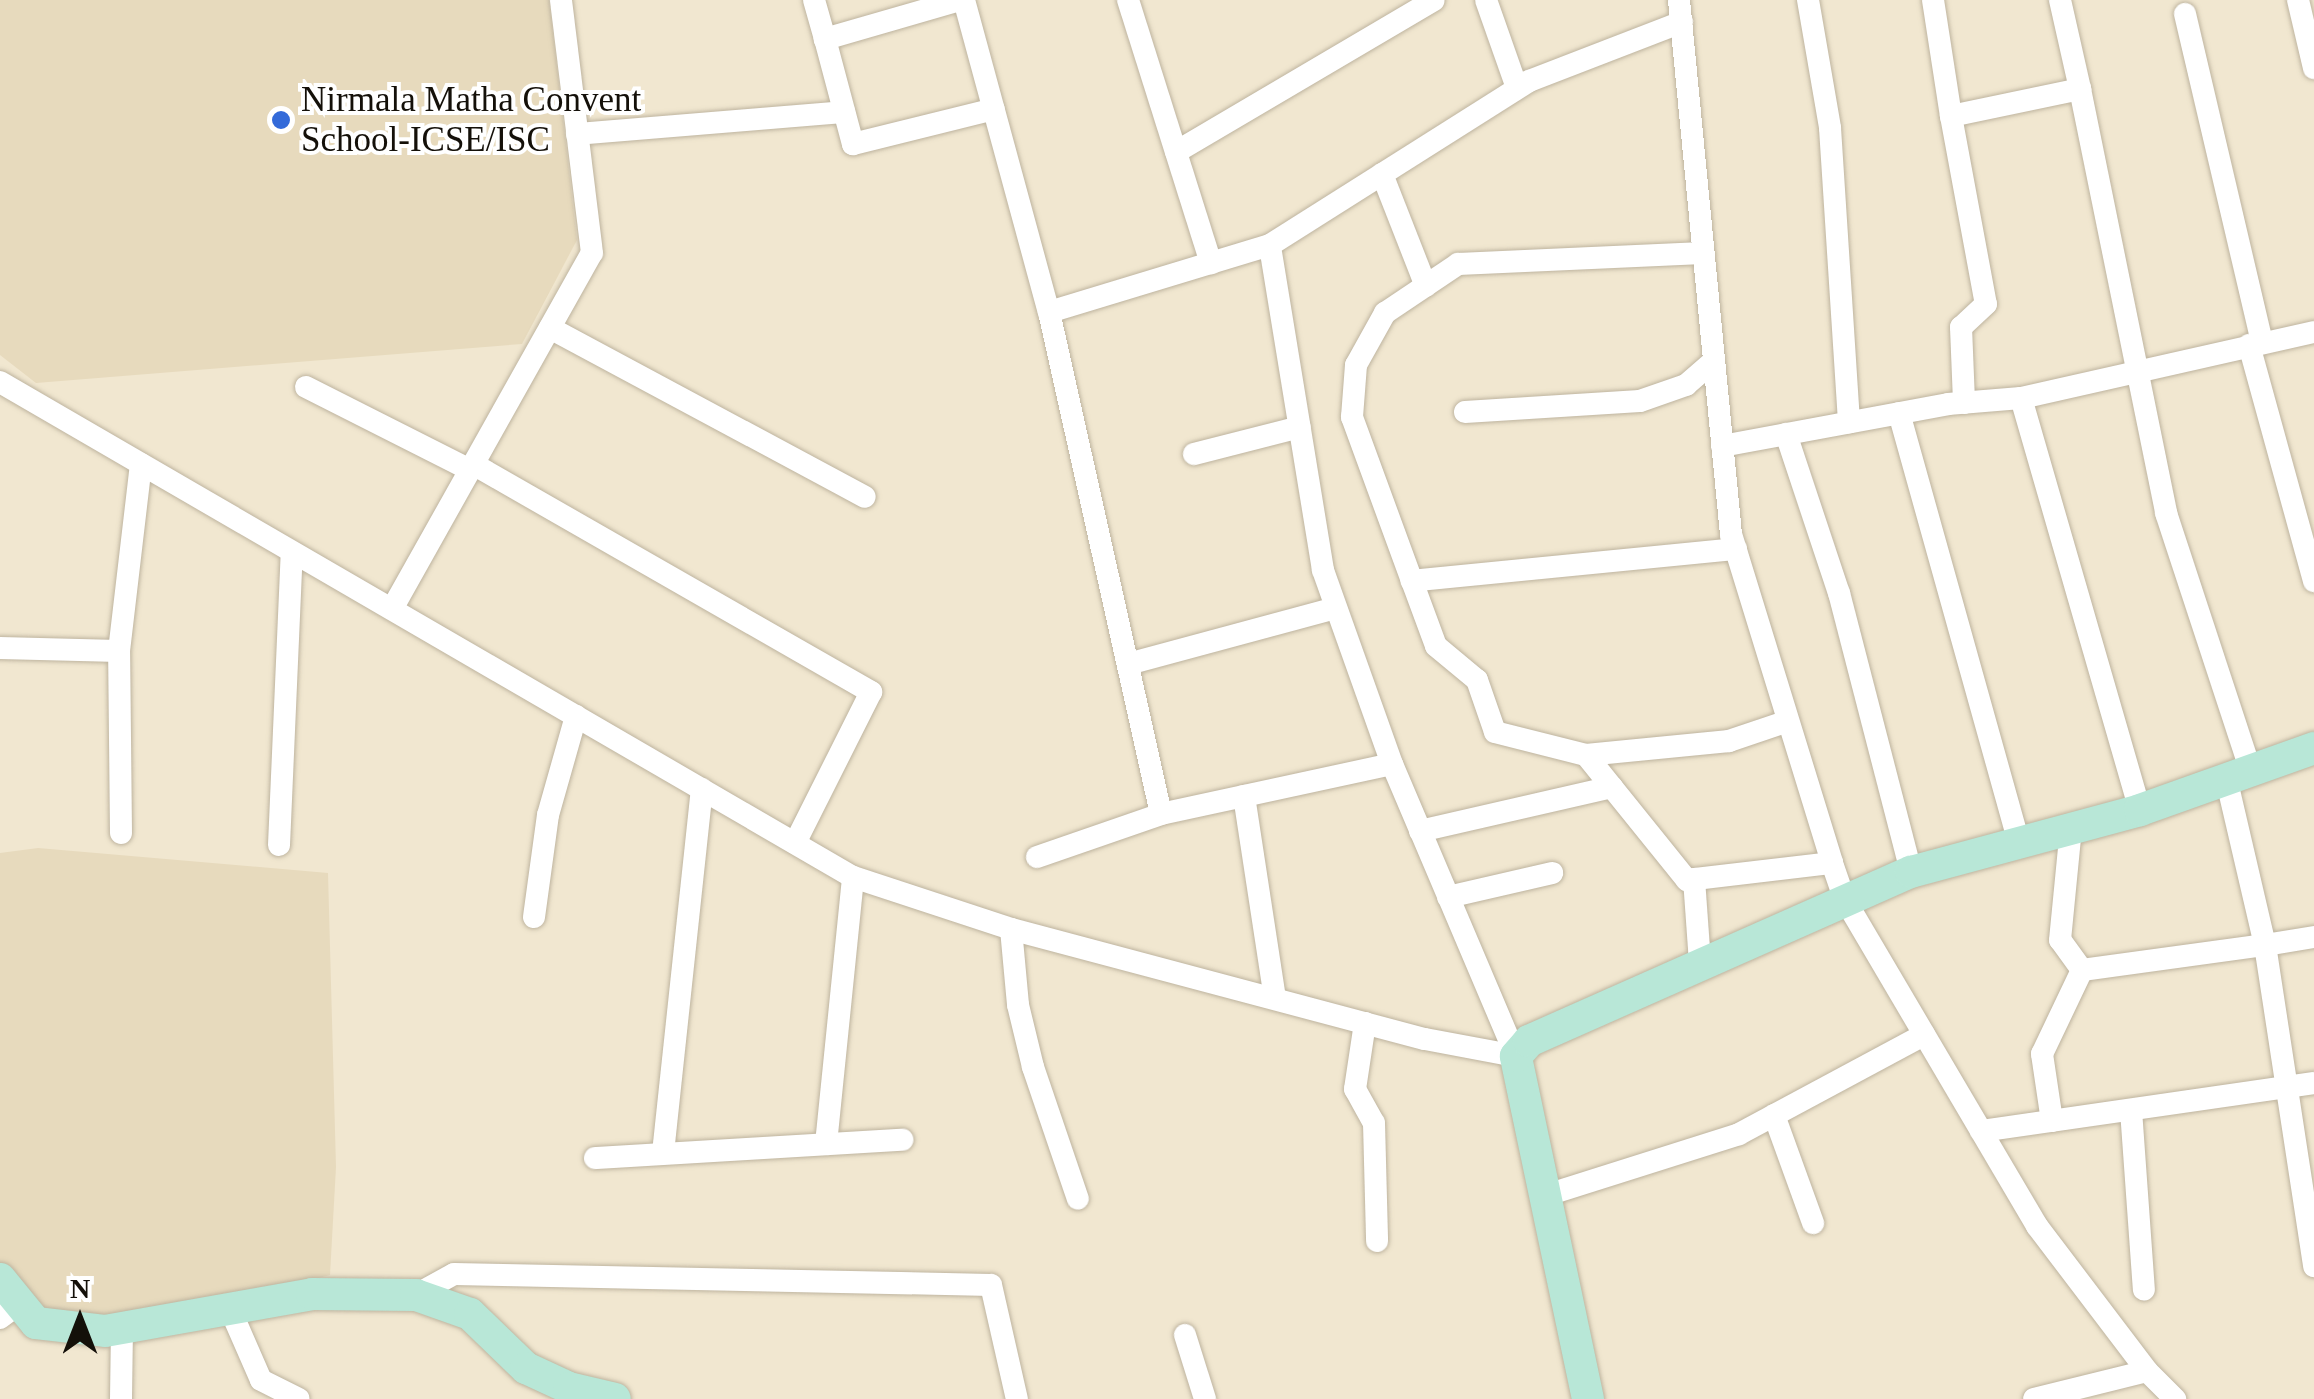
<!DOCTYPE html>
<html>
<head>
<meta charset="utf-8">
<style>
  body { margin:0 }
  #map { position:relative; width:2314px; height:1399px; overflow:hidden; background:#f1e7d0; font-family:"Times New Roman",serif }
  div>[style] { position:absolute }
  .built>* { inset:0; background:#e7dabd }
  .roads { filter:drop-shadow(0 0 2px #beb49f) drop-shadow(0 0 2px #beb49f) }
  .street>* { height:22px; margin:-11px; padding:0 11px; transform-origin:11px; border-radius:11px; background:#fff }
  .secondary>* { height:32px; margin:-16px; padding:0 16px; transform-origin:16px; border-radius:16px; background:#b8e7d7 }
  .dots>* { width:28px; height:28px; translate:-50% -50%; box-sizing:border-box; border:5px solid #fff; border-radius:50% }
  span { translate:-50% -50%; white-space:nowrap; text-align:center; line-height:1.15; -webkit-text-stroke:8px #fff; paint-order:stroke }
  .poi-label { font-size:35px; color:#141009 }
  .left { translate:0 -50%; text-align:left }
  .north { position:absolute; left:30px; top:1269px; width:100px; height:100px; -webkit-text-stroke:8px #fff; paint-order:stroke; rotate:0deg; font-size:28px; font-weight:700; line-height:40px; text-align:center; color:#141009 }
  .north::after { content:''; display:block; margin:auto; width:35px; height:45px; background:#141009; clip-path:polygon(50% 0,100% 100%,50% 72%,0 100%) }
</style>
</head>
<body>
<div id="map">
  <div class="built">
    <i style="clip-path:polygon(0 0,549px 0,577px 240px,522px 344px,36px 383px,0 355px)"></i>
    <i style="clip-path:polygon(38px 848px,328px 873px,336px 1167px,330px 1275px,139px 1325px,36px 1323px,0 1276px,0 853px)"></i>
  </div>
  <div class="roads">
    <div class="street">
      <i style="left:814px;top:0;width:41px;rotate:74.2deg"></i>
      <i style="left:960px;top:0;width:141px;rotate:163.9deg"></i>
      <i style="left:825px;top:39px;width:109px;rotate:75.1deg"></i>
      <i style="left:853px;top:144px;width:145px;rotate:-13.9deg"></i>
      <i style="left:964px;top:0;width:323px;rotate:74.8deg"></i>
      <i style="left:1049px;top:312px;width:514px;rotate:77.42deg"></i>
      <i style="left:1161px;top:814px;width:236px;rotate:-12.2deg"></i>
      <i style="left:1128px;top:0;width:276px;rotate:72.5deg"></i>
      <i style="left:1486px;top:0;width:93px;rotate:70.6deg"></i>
      <i style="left:1679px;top:0;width:537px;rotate:84.44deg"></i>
      <i style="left:1731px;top:534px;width:344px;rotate:72.9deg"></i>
      <i style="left:1832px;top:863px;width:39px;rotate:71deg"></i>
      <i style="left:1845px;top:900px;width:378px;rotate:59.5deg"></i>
      <i style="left:2037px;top:1226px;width:182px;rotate:52.8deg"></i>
      <i style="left:1808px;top:0;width:130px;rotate:80.2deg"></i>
      <i style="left:1830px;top:128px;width:295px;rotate:86.3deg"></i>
      <i style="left:1933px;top:0;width:117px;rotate:81.2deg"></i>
      <i style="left:1951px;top:116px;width:132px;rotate:-11.8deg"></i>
      <i style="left:2080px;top:89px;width:433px;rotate:78.5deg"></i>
      <i style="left:2166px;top:513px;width:272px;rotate:71.8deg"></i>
      <i style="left:2060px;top:0;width:91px;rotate:77.3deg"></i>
      <i style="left:2298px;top:0;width:70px;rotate:76.8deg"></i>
      <i style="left:2185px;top:14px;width:337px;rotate:76.8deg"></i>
      <i style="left:1951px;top:116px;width:191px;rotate:79.5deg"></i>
      <i style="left:1986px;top:304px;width:34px;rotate:137deg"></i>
      <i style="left:1961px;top:327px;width:76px;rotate:87.7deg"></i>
      <i style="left:577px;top:134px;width:268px;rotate:-4.7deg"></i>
      <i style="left:1176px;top:152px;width:299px;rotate:-30.5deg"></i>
      <i style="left:1382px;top:174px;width:120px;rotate:68.6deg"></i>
      <i style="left:1049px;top:312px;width:231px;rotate:-16.9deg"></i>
      <i style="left:550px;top:328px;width:357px;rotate:28.2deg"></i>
      <i style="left:2249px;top:345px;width:245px;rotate:74.6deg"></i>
      <i style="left:0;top:382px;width:986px;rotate:30.13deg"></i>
      <i style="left:853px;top:877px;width:166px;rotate:18.2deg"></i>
      <i style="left:1011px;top:929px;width:428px;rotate:14.9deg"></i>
      <i style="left:1425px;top:1039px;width:93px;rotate:10.6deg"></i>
      <i style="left:306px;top:387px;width:184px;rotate:26.8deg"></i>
      <i style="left:2021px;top:398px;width:429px;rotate:73.9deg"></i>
      <i style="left:1465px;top:412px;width:175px;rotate:-3.6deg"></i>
      <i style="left:1640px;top:401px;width:49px;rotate:-19.2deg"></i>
      <i style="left:1686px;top:385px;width:37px;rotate:-41deg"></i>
      <i style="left:1899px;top:413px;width:442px;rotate:74.4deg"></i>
      <i style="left:1786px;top:434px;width:168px;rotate:71.6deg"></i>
      <i style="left:1839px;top:593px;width:288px;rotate:75.5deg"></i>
      <i style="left:1722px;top:446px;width:230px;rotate:-10.5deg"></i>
      <i style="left:1948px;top:404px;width:73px;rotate:-4.7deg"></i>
      <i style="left:2021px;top:398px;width:300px;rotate:-12.7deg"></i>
      <i style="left:1194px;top:454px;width:109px;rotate:-14.3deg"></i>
      <i style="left:473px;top:464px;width:459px;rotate:29.8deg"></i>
      <i style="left:871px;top:692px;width:169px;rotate:116.7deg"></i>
      <i style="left:1736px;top:549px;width:326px;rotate:174.4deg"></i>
      <i style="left:1412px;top:581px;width:69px;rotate:69.7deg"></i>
      <i style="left:1436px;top:646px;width:53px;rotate:39.7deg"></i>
      <i style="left:1477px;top:680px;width:55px;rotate:70.9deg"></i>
      <i style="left:1495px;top:732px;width:94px;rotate:14.2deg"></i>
      <i style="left:1586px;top:755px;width:161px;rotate:51.1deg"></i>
      <i style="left:1687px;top:880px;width:146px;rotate:-6.7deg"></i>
      <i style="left:1412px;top:581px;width:175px;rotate:-110.1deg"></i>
      <i style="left:1352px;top:417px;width:52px;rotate:-85.6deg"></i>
      <i style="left:1356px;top:365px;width:60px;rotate:-60.9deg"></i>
      <i style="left:1385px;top:313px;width:88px;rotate:-33.9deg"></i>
      <i style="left:1458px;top:264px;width:245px;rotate:-2.6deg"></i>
      <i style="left:392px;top:609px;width:408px;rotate:-60.7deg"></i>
      <i style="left:592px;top:253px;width:255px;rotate:-97deg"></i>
      <i style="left:0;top:648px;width:119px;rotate:1.4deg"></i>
      <i style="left:1128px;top:664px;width:215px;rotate:-15.1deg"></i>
      <i style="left:1586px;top:755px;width:144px;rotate:-5.6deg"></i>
      <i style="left:1729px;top:741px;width:62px;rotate:-18.7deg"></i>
      <i style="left:1244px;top:796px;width:204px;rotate:81.3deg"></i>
      <i style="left:1420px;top:831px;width:197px;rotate:-12.9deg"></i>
      <i style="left:121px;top:833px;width:182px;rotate:-90.6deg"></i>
      <i style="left:119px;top:651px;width:188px;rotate:-83.3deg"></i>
      <i style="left:279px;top:845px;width:293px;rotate:-87.5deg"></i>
      <i style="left:1037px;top:857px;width:131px;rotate:-19.1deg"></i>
      <i style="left:1694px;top:879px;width:84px;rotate:85.9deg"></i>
      <i style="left:1448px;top:897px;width:107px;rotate:-13deg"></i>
      <i style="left:534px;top:917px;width:103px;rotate:-82.2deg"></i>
      <i style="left:548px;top:815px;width:103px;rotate:-74.2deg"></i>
      <i style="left:1011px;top:929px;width:76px;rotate:84.7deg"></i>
      <i style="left:1018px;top:1005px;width:64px;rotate:76.4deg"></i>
      <i style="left:1033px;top:1067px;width:139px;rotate:71.2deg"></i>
      <i style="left:2314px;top:937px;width:50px;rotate:170.7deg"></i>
      <i style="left:2265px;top:945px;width:325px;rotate:81.3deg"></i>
      <i style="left:2082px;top:970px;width:185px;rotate:-7.8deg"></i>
      <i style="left:2265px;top:945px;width:167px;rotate:-103.1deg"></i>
      <i style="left:1365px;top:1023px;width:67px;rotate:98.6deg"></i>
      <i style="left:1355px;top:1089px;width:39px;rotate:61deg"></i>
      <i style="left:1374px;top:1123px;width:118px;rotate:88.5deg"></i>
      <i style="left:1516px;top:1056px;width:317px;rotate:-113deg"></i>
      <i style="left:1392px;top:764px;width:206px;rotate:-109.6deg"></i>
      <i style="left:1323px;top:570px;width:329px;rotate:-99.3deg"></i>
      <i style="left:1270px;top:245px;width:307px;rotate:-32.3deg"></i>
      <i style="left:1529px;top:81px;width:164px;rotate:-21.1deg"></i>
      <i style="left:2131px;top:1110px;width:180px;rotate:85.9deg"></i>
      <i style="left:1774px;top:1115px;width:115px;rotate:70.1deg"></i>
      <i style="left:2052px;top:1121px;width:68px;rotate:-98.5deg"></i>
      <i style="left:2042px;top:1054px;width:93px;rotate:-64.5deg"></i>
      <i style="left:2082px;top:970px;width:37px;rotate:-126deg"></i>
      <i style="left:2060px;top:940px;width:114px;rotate:-84.4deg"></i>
      <i style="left:1981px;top:1131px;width:336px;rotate:-8.2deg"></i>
      <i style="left:826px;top:1144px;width:268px;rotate:-84.2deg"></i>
      <i style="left:663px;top:1153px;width:366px;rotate:-83.9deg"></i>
      <i style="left:595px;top:1158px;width:308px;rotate:-3.4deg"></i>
      <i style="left:1547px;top:1195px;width:201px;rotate:-17.6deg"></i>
      <i style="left:1739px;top:1134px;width:210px;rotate:-28.2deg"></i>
      <i style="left:416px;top:1295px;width:43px;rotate:-28.9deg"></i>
      <i style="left:454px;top:1274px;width:537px;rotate:1.17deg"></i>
      <i style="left:991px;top:1285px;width:117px;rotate:77.2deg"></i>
      <i style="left:230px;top:1309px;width:77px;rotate:66.4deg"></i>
      <i style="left:261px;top:1380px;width:42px;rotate:26.6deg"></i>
      <i style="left:0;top:1318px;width:21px;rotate:-37deg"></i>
      <i style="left:1185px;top:1335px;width:67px;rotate:72.6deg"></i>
      <i style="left:121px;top:1399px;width:71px;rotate:-89.2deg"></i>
      <i style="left:2034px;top:1399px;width:116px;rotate:-13.9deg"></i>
      <i style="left:2147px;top:1371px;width:40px;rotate:45deg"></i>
    </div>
    <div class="secondary">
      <i style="left:0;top:1279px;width:57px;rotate:50.7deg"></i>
      <i style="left:36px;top:1323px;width:69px;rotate:6.6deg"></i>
      <i style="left:105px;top:1331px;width:210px;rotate:-10.1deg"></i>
      <i style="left:312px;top:1294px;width:104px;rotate:0.6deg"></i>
      <i style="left:416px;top:1295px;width:57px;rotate:19.4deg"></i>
      <i style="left:470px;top:1314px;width:78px;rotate:44deg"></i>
      <i style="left:526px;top:1368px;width:47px;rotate:24.9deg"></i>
      <i style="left:569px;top:1388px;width:47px;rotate:13.4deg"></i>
      <i style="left:1588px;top:1399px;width:350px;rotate:-101.9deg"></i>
      <i style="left:1516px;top:1056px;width:20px;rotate:-49deg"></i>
      <i style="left:1529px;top:1041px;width:418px;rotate:-23.9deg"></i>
      <i style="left:1911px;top:872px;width:237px;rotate:-15.1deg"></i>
      <i style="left:2140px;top:810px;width:185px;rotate:-19.6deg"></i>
    </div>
  </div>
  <div class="dots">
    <i style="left:281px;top:120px;background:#336ad9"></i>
  </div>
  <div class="poi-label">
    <span class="left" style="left:301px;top:120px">Nirmala Matha Convent<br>School-ICSE/ISC</span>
  </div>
  <div class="north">N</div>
</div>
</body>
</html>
